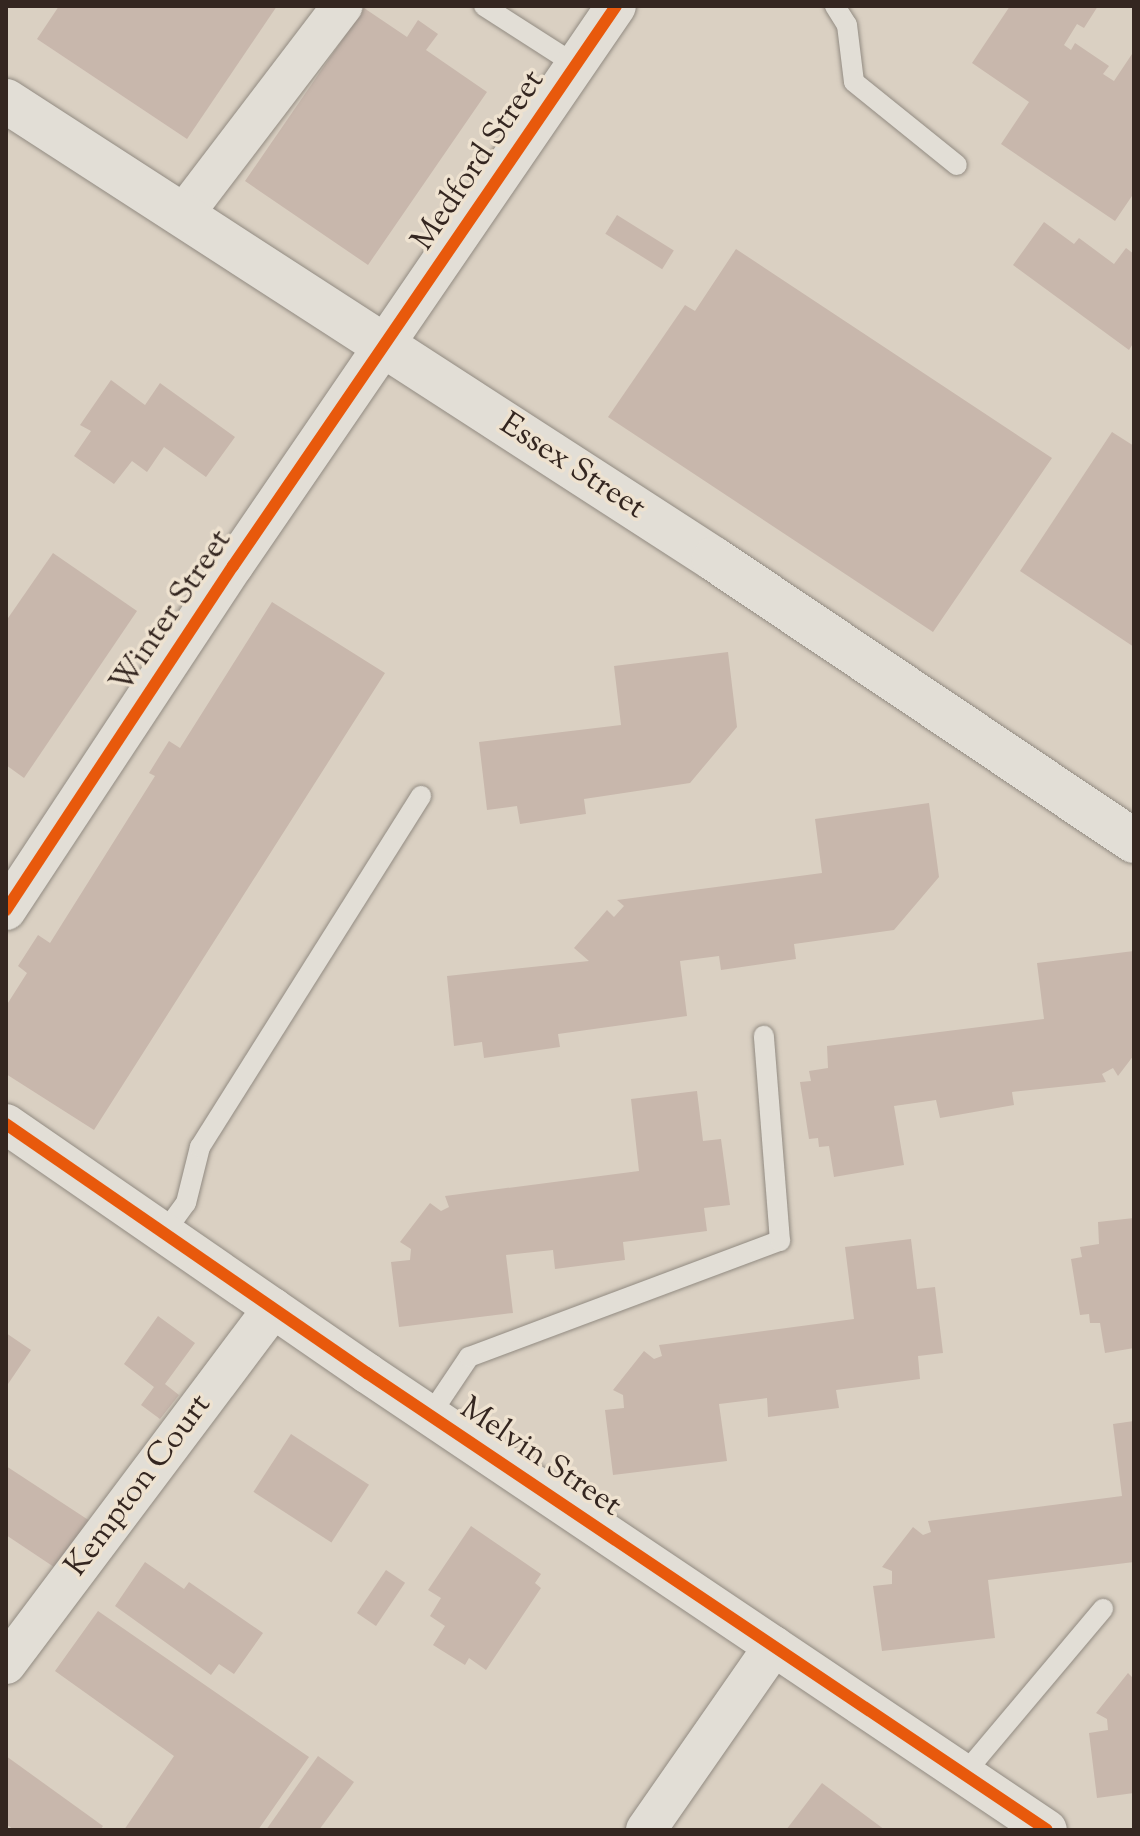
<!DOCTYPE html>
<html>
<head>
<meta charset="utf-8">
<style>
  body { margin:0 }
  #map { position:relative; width:1140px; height:1836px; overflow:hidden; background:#dad0c2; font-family:"Sorts Mill Goudy",serif }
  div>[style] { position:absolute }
  .building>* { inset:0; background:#c8b7ac; transform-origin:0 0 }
  .roads { filter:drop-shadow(0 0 2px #928b82) drop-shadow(0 0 2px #928b82) }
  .lane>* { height:20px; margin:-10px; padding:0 10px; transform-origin:10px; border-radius:10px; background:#e2ded6 }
  .street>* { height:40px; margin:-20px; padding:0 20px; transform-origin:20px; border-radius:20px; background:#e2ded6 }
  .secondary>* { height:44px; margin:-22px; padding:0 22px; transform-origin:22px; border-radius:22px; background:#e2ded6 }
  .cycleway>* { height:12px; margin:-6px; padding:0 6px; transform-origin:6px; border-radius:6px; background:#e8590c }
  span { translate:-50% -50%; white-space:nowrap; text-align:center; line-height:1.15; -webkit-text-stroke:7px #eee2d0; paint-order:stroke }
  .street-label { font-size:32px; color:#342620 }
  .frame { position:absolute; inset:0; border:8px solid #342620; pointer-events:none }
</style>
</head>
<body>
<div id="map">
  <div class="building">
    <i style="clip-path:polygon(59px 6px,277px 6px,187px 139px,37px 39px)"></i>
    <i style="clip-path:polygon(1010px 6px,1098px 6px,1084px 28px,1077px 24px,1064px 45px,1071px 50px,1075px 43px,1109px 66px,1103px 74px,1114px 81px,1134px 51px,1134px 193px,1115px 221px,1001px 144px,1029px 102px,972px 63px)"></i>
    <i style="clip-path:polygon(364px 8px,407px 37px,418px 20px,438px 34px,426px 50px,487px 92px,368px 265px,245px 181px)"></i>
    <i style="left:617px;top:215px;width:67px;height:22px;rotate:32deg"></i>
    <i style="clip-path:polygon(1044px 222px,1074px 244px,1079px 238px,1114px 264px,1126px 248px,1134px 254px,1134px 342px,1129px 350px,1013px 265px)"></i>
    <i style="clip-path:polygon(736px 249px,1052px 458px,933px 632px,608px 417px,685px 305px,695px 311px)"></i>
    <i style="clip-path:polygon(111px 380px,145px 405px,160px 383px,235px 437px,206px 477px,164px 447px,147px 472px,132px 461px,114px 484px,74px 456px,91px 431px,80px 425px)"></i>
    <i style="clip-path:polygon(1112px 432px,1134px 446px,1134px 647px,1020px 571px)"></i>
    <i style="clip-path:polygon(53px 553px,137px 611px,24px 778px,6px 765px,6px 621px)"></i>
    <i style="clip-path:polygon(272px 602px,385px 673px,94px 1130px,6px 1074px,6px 1006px,27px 973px,18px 966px,38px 935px,50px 943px,155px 776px,149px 773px,169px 741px,180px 748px)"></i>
    <i style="clip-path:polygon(728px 652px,737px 727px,690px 783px,584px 799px,586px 814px,520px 824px,517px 806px,487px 810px,479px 742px,621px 725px,614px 666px)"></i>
    <i style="clip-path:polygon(929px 803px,939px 877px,894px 930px,794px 944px,796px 959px,721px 970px,719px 956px,680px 961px,687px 1016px,558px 1034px,560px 1047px,484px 1058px,482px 1042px,454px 1046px,447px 976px,589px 961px,574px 948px,607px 910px,614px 917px,624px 906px,617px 900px,822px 873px,815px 819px)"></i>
    <i style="clip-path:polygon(1134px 951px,1134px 1055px,1118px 1076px,1113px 1068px,1102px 1074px,1106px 1082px,1012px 1092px,1014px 1105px,940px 1118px,936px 1100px,894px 1106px,904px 1165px,834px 1177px,829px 1146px,819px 1147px,818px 1138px,809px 1139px,800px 1082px,811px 1081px,809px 1071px,828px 1068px,827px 1046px,1044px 1019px,1037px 963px)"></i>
    <i style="clip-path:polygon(697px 1091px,703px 1141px,721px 1139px,730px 1205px,704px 1208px,707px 1231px,623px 1242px,625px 1260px,555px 1269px,553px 1250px,506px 1255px,513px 1313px,399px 1327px,391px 1262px,410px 1260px,411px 1249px,400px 1242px,430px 1203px,441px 1211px,449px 1207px,445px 1196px,639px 1171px,631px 1099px)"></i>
    <i style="clip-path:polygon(1134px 1218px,1134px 1348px,1105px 1353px,1100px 1323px,1090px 1323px,1089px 1314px,1080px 1315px,1071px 1259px,1082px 1257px,1080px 1247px,1099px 1244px,1098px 1222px)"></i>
    <i style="clip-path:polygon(911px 1239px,917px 1289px,935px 1287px,943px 1353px,918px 1356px,920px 1379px,836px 1390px,839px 1408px,768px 1417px,767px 1398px,719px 1404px,727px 1461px,613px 1475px,605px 1410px,624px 1408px,623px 1395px,613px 1390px,644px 1351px,654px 1359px,662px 1356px,659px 1345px,854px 1319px,845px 1247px)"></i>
    <i style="clip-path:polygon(158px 1316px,195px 1343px,165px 1384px,179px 1395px,160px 1419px,141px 1405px,154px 1387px,124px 1364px)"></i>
    <i style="clip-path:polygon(6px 1333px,31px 1350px,6px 1387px)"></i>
    <i style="clip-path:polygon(1134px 1421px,1134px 1562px,988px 1580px,995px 1638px,882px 1651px,873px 1586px,892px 1584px,892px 1571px,882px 1567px,913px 1527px,923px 1535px,931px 1532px,928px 1521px,1122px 1496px,1113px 1424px)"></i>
    <i style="left:291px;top:1434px;width:93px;height:69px;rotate:33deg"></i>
    <i style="clip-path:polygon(6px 1466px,93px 1523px,60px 1571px,6px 1535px)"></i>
    <i style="clip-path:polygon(471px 1526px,541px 1574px,535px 1583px,541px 1588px,486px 1670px,469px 1658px,465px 1665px,433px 1645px,445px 1626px,430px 1616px,441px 1598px,428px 1590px)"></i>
    <i style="clip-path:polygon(145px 1562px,184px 1589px,189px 1582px,263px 1633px,234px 1674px,219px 1664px,211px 1675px,115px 1606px)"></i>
    <i style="left:386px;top:1570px;width:23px;height:52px;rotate:34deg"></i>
    <i style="clip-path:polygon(98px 1611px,309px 1757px,258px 1830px,124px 1830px,174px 1756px,55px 1671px)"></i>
    <i style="clip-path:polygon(1128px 1673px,1134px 1679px,1134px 1793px,1097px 1798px,1089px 1733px,1108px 1730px,1107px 1719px,1096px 1713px)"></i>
    <i style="clip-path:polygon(6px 1756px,103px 1826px,100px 1830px,14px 1830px,6px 1824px)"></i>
    <i style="clip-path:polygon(318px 1756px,354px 1782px,319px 1830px,266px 1830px)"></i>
    <i style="clip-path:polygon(822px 1783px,885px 1830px,786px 1830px)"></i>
  </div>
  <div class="roads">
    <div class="lane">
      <i style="left:484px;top:6px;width:109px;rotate:32.7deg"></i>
      <i style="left:835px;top:6px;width:22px;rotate:58deg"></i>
      <i style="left:847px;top:25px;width:57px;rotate:83deg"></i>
      <i style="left:854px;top:82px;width:132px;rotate:38.9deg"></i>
      <i style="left:164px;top:1233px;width:37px;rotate:-54deg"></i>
      <i style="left:186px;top:1203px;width:58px;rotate:-76deg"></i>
      <i style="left:200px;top:1147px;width:415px;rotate:-57.8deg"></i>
      <i style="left:430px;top:1415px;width:70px;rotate:-56.1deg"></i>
      <i style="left:469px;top:1357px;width:332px;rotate:-20.5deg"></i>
      <i style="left:780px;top:1241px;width:206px;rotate:-94.5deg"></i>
      <i style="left:964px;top:1774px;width:216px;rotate:-49.9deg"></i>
    </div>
    <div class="street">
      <i style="left:183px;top:215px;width:263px;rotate:-52.7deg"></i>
      <i style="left:6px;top:910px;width:412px;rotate:-56.6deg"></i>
      <i style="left:233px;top:566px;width:678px;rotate:-55.63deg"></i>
      <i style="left:6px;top:1124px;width:439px;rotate:34.6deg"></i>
      <i style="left:367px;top:1373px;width:819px;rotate:33.9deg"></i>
      <i style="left:6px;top:1664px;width:445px;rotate:-53.1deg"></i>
      <i style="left:646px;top:1830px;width:224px;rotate:-55.2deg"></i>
    </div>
    <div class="secondary">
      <i style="left:6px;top:101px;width:843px;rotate:32.9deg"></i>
      <i style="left:714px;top:559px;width:506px;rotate:33.88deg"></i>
    </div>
  </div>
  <div class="cycleway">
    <i style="left:6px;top:910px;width:412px;rotate:-56.6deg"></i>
    <i style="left:233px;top:566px;width:678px;rotate:-55.63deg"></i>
    <i style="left:6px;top:1124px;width:439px;rotate:34.6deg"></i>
    <i style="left:367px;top:1373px;width:819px;rotate:33.9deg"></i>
  </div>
  <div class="street-label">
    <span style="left:479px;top:161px;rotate:-56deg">Medford Street</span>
    <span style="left:572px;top:467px;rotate:33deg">Essex Street</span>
    <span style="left:172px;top:612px;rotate:-56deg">Winter Street</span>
    <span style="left:540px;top:1458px;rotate:34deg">Melvin Street</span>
    <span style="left:139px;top:1486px;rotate:-53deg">Kempton Court</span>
  </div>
  <div class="frame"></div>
</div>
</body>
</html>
